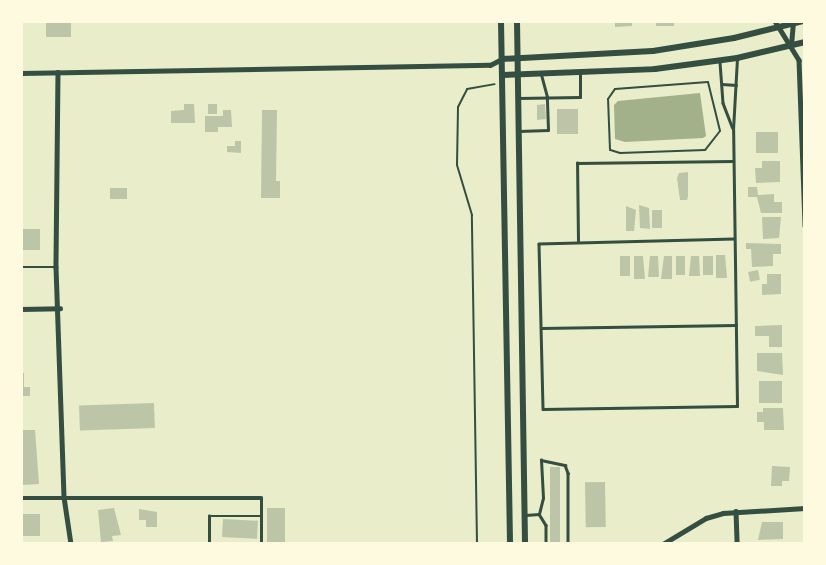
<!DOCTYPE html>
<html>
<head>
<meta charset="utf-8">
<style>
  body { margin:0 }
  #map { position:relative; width:826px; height:565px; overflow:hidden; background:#e9edc9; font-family:"Fira Sans",sans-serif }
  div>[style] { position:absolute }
  .water>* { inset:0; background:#a3b18a }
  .building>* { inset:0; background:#bcc5a7; transform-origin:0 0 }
  .path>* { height:2px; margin:-1px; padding:0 1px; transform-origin:1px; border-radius:1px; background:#344e41 }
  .service>* { height:2.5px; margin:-1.25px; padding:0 1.25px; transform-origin:1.25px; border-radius:1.25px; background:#344e41 }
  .minor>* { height:4.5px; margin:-2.25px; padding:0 2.25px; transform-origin:2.25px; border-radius:2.25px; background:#344e41 }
  .tertiary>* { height:5px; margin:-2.5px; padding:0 2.5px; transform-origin:2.5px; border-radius:2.5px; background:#344e41 }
  .secondary>* { height:6px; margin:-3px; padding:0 3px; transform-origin:3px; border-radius:3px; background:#344e41 }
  span { translate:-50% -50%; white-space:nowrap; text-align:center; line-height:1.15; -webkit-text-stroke:5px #fefae0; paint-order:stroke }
  .frame { position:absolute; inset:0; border:23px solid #fefae0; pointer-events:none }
</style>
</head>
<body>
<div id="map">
  <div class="water">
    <i style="clip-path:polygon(700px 93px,706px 136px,703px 138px,625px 142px,615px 139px,614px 105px,618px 101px)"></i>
  </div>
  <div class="building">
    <i style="left:46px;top:21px;width:25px;height:16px"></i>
    <i style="clip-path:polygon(615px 21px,632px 21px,632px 26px,615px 27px)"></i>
    <i style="left:656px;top:21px;width:18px;height:5px"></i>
    <i style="clip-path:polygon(184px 104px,194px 104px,195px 123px,171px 123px,171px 111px,184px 110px)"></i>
    <i style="left:208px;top:104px;width:9px;height:10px"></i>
    <i style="clip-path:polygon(545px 104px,546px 119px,537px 120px,537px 105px)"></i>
    <i style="left:557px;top:109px;width:21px;height:25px"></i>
    <i style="clip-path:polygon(223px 110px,231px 110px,232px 127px,218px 127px,218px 132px,205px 132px,205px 116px,223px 116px)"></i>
    <i style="clip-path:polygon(262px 110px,277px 110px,276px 181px,280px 181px,280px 198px,261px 198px)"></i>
    <i style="left:756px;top:132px;width:22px;height:21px"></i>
    <i style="clip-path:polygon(235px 141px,241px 141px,241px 153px,227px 152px,227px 146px,235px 146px)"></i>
    <i style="clip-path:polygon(762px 161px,780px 161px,780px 182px,756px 183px,755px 168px,762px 168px)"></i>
    <i style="clip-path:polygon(688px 172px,688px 196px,687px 200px,680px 200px,677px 178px,679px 173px)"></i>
    <i style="clip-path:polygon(748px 187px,757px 187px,758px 195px,774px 194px,774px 202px,782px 202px,782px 213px,761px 213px,757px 197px,748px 197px)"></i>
    <i style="left:110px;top:188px;width:17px;height:11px"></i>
    <i style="clip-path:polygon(639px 205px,649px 208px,650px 229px,640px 228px)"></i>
    <i style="clip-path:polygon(626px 206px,636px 210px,634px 231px,626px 231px)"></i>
    <i style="left:652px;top:210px;width:10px;height:18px"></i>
    <i style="clip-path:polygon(762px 217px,781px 217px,779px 238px,763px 239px)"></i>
    <i style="left:21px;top:229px;width:19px;height:21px"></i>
    <i style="clip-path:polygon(746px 243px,781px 244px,781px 254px,773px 254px,773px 266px,752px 267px,751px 249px,746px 249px)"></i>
    <i style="clip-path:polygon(716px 255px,725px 255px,727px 278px,716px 278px)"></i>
    <i style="left:630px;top:256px;width:20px;height:10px;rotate:90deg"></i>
    <i style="clip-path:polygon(634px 256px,643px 256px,645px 279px,634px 279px)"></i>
    <i style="clip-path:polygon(650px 256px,658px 256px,659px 277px,648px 277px)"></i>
    <i style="clip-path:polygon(664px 256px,672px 256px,672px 279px,661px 279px)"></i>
    <i style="left:676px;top:256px;width:9px;height:19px"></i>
    <i style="clip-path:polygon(691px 256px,699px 256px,700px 276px,689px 276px)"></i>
    <i style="left:703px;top:256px;width:10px;height:19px"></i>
    <i style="left:758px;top:270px;width:10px;height:10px;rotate:79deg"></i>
    <i style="clip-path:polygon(767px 274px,781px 274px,781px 294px,762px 295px,762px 284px,767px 284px)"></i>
    <i style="clip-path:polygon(782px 325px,782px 347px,769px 347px,769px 336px,755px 336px,755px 326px)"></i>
    <i style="clip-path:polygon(757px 353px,782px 353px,783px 375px,757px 371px)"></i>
    <i style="clip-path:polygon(21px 373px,24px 373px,24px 387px,30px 387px,30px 396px,21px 396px)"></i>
    <i style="left:759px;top:381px;width:23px;height:22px"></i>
    <i style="left:154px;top:403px;width:25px;height:75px;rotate:88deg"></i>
    <i style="clip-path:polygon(763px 408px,783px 408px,784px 430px,764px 430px,764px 422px,757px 422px,757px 412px,763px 412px)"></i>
    <i style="clip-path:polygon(21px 430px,35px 430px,39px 484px,21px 485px)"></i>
    <i style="clip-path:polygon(772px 466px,790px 467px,789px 481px,782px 481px,782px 486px,771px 486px)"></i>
    <i style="left:550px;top:467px;width:10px;height:75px"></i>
    <i style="left:605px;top:482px;width:45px;height:20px;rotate:89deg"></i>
    <i style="clip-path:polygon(114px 508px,121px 535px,112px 536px,113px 541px,101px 542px,98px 510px)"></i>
    <i style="left:267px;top:508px;width:18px;height:36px"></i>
    <i style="clip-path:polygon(139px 509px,157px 512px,157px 527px,146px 527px,146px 520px,139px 520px)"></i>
    <i style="left:40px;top:514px;width:22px;height:19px;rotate:90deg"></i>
    <i style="left:223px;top:519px;width:35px;height:18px;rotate:3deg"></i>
    <i style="clip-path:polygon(762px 522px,783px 522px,783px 539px,758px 540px)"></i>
  </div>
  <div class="path">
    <i style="left:708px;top:82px;width:50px;rotate:76.2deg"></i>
    <i style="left:720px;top:131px;width:24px;rotate:128deg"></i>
    <i style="left:705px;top:150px;width:85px;rotate:178deg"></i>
    <i style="left:620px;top:153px;width:10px;rotate:-163deg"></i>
    <i style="left:610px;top:150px;width:51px;rotate:-92.2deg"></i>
    <i style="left:608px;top:99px;width:12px;rotate:-55deg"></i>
    <i style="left:615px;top:89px;width:93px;rotate:-4.3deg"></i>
    <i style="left:477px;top:544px;width:329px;rotate:-90.9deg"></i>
    <i style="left:472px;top:215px;width:52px;rotate:-106.7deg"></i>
    <i style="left:457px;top:165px;width:58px;rotate:-89deg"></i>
    <i style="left:458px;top:107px;width:20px;rotate:-63deg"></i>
    <i style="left:467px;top:89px;width:28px;rotate:-10deg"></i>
  </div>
  <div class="service">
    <i style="left:720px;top:62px;width:41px;rotate:85.8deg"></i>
    <i style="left:723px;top:103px;width:26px;rotate:69deg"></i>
    <i style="left:722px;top:84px;width:14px;rotate:4deg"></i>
    <i style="left:518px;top:98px;width:62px;rotate:-0.9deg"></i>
    <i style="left:580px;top:97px;width:24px;rotate:-90deg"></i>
    <i style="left:519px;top:131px;width:29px;rotate:-2deg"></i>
    <i style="left:548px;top:130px;width:33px;rotate:-92deg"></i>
    <i style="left:547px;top:97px;width:24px;rotate:-105deg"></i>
    <i style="left:734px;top:239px;width:195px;rotate:178.5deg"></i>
    <i style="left:539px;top:244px;width:165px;rotate:88.6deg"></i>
    <i style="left:543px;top:409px;width:194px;rotate:-0.9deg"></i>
    <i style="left:737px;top:406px;width:276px;rotate:-90.8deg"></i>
    <i style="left:733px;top:130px;width:72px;rotate:-86.8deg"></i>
    <i style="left:578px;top:241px;width:78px;rotate:-90.7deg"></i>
    <i style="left:577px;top:163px;width:156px;rotate:-0.7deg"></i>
    <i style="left:21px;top:267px;width:35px"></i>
    <i style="left:541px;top:328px;width:195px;rotate:-0.9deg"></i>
    <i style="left:539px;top:514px;width:16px;rotate:-76deg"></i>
    <i style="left:543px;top:498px;width:38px;rotate:-93deg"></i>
    <i style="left:541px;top:460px;width:25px;rotate:12deg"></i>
    <i style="left:565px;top:465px;width:9px;rotate:69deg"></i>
    <i style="left:568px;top:473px;width:71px;rotate:90deg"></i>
    <i style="left:525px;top:515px;width:14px;rotate:-4deg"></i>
    <i style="left:539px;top:514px;width:13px;rotate:58deg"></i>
    <i style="left:546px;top:525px;width:19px;rotate:90deg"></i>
    <i style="left:209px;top:544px;width:28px;rotate:-90deg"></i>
    <i style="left:209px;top:516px;width:52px"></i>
    <i style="left:261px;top:544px;width:46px;rotate:-90deg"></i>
  </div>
  <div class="minor">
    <i style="left:775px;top:21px;width:46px;rotate:58.4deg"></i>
    <i style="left:799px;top:60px;width:166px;rotate:87.9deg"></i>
    <i style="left:791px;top:45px;width:22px;rotate:-85deg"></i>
    <i style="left:58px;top:72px;width:195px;rotate:90.6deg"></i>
    <i style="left:56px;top:267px;width:230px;rotate:88deg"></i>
    <i style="left:64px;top:497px;width:48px;rotate:81.5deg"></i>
    <i style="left:21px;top:309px;width:39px;rotate:-1deg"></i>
    <i style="left:21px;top:498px;width:240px"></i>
    <i style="left:736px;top:511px;width:33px;rotate:88deg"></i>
    <i style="left:663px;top:544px;width:50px;rotate:-31.2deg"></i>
    <i style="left:706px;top:518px;width:18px;rotate:-16deg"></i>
    <i style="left:723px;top:513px;width:82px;rotate:-3.5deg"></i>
  </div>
  <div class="tertiary">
    <i style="left:21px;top:73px;width:469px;rotate:-1deg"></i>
    <i style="left:490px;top:65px;width:13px;rotate:-27deg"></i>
  </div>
  <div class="secondary">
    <i style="left:501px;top:21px;width:523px;rotate:89.01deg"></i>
    <i style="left:517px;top:21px;width:523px;rotate:89.12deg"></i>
    <i style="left:502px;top:59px;width:151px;rotate:-3deg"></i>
    <i style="left:653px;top:51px;width:82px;rotate:-9.1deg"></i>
    <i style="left:734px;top:38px;width:71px;rotate:-13.8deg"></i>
    <i style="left:502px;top:75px;width:153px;rotate:-2.2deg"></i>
    <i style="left:655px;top:69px;width:83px;rotate:-7.6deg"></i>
    <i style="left:737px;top:58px;width:70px;rotate:-13.2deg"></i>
  </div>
  <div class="frame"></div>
</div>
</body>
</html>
